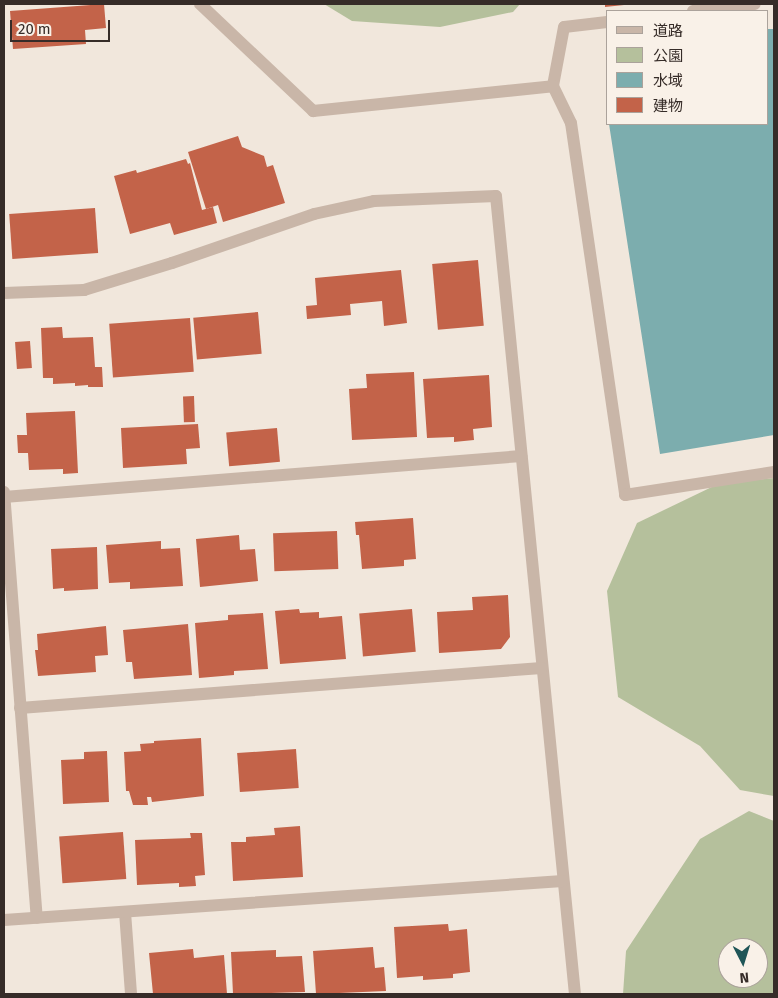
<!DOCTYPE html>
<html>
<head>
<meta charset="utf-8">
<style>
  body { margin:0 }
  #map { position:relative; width:778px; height:998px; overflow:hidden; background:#f1e7dc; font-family:"Fira Sans","Noto Sans JP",sans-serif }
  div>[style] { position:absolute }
  .green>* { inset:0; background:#b5c09c }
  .water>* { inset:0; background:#7cadae }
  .building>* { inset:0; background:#c36349; transform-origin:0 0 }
  .minor>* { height:12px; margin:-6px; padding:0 6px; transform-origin:6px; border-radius:6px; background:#c9b6a8 }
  span { translate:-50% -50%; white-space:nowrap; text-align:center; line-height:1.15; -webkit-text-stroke:5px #f9f1e8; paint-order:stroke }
  .frame { position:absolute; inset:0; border:5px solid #362c28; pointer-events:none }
  .legend { position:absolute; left:606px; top:10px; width:162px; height:115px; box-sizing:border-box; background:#f9f1e8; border:1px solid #aba29b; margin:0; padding:6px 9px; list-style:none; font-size:15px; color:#362c28 }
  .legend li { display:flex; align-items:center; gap:10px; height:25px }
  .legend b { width:25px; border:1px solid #aba29b }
  .north { position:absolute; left:718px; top:938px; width:50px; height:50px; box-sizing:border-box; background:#f9f1e8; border:1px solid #aba29b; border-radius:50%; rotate:175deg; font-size:14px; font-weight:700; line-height:20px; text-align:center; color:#362c28 }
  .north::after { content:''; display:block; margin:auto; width:18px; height:22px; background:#1f5557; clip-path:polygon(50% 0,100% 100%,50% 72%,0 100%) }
  .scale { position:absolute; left:10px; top:20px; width:100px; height:22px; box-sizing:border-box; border:2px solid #362c28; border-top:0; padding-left:6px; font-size:15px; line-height:18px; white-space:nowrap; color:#362c28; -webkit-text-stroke:4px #f9f1e8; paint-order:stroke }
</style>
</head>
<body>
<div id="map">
  <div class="green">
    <i style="clip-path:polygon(324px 4px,520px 4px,513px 12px,440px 27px,352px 21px)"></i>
    <i style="clip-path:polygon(774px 478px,774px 796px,740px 790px,700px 746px,618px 697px,607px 591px,637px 523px,718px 484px)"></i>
    <i style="clip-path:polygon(evenodd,749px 811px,774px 821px,774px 994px,623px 994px,626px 951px,700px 839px,749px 811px,728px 948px,758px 948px,758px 978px,728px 978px,728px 948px)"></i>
  </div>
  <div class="water">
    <i style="clip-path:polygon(767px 29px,774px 29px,774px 435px,660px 454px,609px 124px,767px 124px)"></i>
  </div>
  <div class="building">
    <i style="clip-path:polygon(104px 4px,106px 28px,85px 30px,86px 44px,13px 49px,10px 11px)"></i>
    <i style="clip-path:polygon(605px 4px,624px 4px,624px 5px,605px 7px)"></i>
    <i style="clip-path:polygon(238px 136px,242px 147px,264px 156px,267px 167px,273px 165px,285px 203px,223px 222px,218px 205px,206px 209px,188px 152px)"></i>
    <i style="clip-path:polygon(186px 159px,188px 164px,190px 163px,202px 210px,213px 207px,217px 223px,174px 235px,170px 223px,130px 234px,114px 176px,136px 170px,137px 173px)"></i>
    <i style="left:95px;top:208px;width:45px;height:86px;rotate:86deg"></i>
    <i style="left:478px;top:260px;width:66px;height:46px;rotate:85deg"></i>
    <i style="clip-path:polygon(401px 270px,407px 323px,384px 326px,382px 301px,350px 304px,351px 315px,307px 319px,306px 306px,317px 305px,315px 278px)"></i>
    <i style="left:258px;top:312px;width:42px;height:65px;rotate:85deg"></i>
    <i style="left:190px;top:318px;width:54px;height:81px;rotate:86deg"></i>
    <i style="clip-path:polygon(62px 327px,63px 338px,93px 337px,95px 367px,102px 367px,103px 387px,88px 387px,88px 385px,75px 386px,75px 383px,53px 384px,53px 378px,43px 378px,41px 328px)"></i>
    <i style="left:30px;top:341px;width:27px;height:15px;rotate:86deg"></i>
    <i style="clip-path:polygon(414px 372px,417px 437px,352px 440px,349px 389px,367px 388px,366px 374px)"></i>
    <i style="clip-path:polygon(489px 375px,492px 427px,473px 429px,474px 440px,454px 442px,454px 437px,427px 438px,423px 379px)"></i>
    <i style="left:194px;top:396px;width:26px;height:11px;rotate:88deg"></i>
    <i style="clip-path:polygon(75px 411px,78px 473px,63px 474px,63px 469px,29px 470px,28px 453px,18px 453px,17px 435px,27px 435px,26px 413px)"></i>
    <i style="clip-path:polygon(198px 424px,200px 448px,186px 449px,187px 464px,123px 468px,121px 428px)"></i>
    <i style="left:277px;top:428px;width:34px;height:51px;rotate:85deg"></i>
    <i style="clip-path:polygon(413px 518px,416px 559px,404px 560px,404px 566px,362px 569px,359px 535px,356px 535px,355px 522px)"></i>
    <i style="left:337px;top:531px;width:38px;height:64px;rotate:88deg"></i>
    <i style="clip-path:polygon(239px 535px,240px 550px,255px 549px,258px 581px,200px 587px,196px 539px)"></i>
    <i style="clip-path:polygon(161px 541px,161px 549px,180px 548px,183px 586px,130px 589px,130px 582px,109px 583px,106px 545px)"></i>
    <i style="clip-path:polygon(97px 547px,98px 589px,64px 591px,64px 588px,53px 589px,51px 549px)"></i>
    <i style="clip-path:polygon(508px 595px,510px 637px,501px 649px,439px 653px,437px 612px,473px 610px,472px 597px)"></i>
    <i style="clip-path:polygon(299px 609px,300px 613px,319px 612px,319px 618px,342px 616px,346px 659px,280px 664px,275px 611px)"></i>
    <i style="left:412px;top:609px;width:43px;height:53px;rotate:85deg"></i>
    <i style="clip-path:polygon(263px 613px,268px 669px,234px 671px,234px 675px,199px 678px,195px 623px,228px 620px,228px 615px)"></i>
    <i style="clip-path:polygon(188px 624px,192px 675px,134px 679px,132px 662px,126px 662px,123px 630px)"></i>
    <i style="clip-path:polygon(106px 626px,108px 655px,95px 656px,96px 672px,38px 676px,35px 650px,38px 650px,37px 634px)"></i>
    <i style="clip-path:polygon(201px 738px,204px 796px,152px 802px,151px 797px,147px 797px,148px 805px,133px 805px,129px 791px,126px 791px,124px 752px,141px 751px,140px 744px,154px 743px,154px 741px)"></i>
    <i style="left:296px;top:749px;width:39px;height:59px;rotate:86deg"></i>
    <i style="clip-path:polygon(107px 751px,109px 802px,63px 804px,61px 760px,84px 759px,84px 752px)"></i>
    <i style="clip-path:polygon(300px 826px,303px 877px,233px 881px,231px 842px,246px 842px,246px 837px,275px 835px,274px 828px)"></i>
    <i style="left:123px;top:832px;width:47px;height:64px;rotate:86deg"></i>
    <i style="clip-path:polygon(190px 833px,202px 833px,205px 875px,195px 876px,196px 886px,179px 887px,179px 883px,137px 885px,135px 840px,191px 838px)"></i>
    <i style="clip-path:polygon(448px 924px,449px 931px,467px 929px,470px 972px,453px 974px,453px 978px,423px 980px,423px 976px,397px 978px,394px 927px)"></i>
    <i style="clip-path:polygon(373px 947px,375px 968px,384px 967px,386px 991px,316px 994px,313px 951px)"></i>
    <i style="clip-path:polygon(193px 949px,194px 958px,224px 955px,227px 994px,153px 994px,149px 953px)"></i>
    <i style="clip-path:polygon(276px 950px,276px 957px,302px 956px,305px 992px,233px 994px,231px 952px)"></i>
  </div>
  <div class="minor">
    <i style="left:200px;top:4px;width:156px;rotate:43.4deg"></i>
    <i style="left:313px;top:111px;width:241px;rotate:-5.9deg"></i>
    <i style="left:693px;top:11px;width:62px;rotate:-6.4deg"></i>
    <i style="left:607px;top:22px;width:43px;rotate:173.4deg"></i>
    <i style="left:564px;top:27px;width:60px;rotate:100.6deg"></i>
    <i style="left:553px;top:86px;width:41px;rotate:64.1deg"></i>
    <i style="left:571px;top:123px;width:376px;rotate:81.7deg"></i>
    <i style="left:625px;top:495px;width:151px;rotate:-8.8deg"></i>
    <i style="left:4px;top:293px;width:80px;rotate:-2.1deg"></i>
    <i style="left:84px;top:290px;width:92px;rotate:-17.1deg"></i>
    <i style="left:172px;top:263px;width:150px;rotate:-19deg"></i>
    <i style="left:314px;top:214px;width:61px;rotate:-12.2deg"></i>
    <i style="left:374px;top:201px;width:122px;rotate:-2.3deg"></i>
    <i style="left:496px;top:196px;width:802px;rotate:84.35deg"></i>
    <i style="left:4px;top:492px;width:427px;rotate:85.6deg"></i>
    <i style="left:4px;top:497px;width:519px;rotate:-4.53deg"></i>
    <i style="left:20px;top:708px;width:523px;rotate:-4.39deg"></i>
    <i style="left:125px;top:912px;width:82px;rotate:85.8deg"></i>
    <i style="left:4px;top:920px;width:560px;rotate:-3.99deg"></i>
  </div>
  <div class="frame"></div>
  <ul class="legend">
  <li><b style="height:6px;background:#c9b6a8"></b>道路</li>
  <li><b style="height:14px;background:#b5c09c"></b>公園</li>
  <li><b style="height:14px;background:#7cadae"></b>水域</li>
  <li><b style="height:14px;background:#c36349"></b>建物</li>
  </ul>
  <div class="north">N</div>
  <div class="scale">20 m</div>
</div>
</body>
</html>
